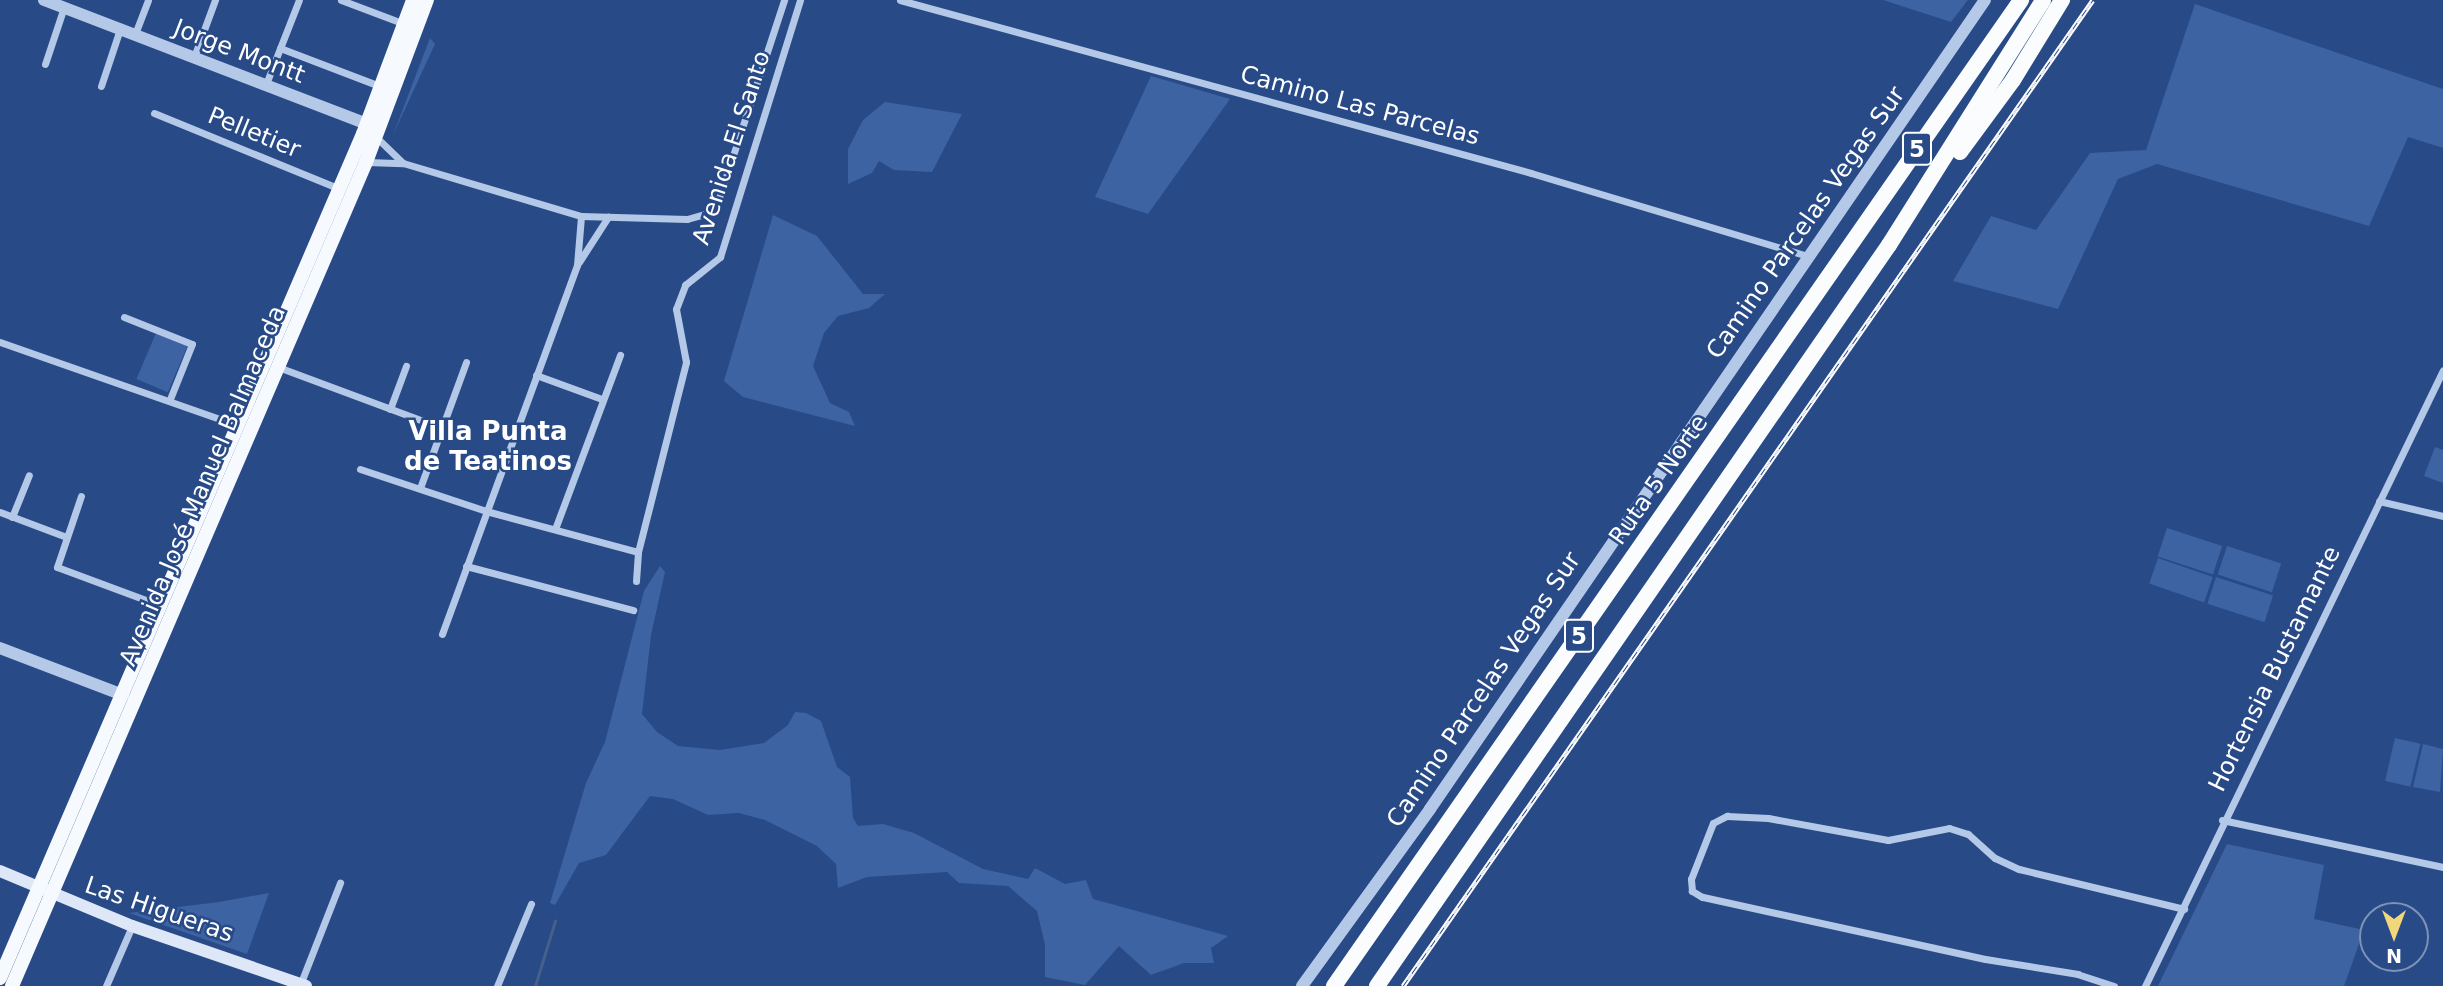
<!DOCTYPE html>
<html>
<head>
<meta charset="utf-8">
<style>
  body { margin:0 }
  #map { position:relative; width:2443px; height:986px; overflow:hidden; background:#284a87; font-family:"DejaVu Sans",sans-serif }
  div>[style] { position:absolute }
  .green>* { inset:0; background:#3d63a3; transform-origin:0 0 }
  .stream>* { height:2.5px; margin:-1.25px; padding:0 1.25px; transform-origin:1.25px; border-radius:1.25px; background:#475f8b }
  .minor>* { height:7px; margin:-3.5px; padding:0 3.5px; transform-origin:3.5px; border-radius:3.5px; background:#b4c8e8 }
  .tertiary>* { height:12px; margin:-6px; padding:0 6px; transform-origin:6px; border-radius:6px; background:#b4c8e8 }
  .secondary>* { height:12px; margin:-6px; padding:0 6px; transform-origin:6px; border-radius:6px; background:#dee7f7 }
  .primary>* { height:14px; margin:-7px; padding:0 7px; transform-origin:7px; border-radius:7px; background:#f6f9fe }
  .trunk>* { height:16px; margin:-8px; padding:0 8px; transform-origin:8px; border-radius:8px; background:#fafcfe }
  .rail>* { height:5px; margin-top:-2.5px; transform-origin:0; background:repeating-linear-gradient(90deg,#284a87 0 8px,#fff 0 16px); box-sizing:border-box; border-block:2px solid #fff }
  span { translate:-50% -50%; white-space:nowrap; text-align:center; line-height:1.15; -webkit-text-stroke:5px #284a87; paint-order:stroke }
  .shield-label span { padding:2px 5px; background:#284a87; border:2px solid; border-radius:5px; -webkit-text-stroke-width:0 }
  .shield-label { font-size:23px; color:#fff; font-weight:700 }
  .street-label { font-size:24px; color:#fff }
  .neighbourhood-label { font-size:26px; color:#fff; font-weight:700 }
  .north { position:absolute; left:2359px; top:902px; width:70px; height:70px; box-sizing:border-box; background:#284a87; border:2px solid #7e92b7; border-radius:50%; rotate:180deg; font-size:19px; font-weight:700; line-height:28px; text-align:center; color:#fff }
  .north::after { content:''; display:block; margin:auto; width:24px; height:32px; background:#f0d77b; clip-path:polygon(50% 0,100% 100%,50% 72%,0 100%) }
</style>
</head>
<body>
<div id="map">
  <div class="green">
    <i style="clip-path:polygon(1883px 0,1968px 0,1951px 22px)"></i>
    <i style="clip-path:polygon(2195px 4px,2443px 89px,2443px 148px,2408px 137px,2369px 226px,2157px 164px,2118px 179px,2058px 309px,1953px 281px,1991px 216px,2036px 230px,2090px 153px,2146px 150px)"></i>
    <i style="clip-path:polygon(430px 38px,435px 44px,393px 135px)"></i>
    <i style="clip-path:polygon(1151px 76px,1230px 99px,1148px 214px,1095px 197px)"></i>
    <i style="clip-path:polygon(885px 102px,962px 114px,932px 172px,894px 170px,879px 161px,872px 173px,848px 184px,848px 149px,863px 120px)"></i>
    <i style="clip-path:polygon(773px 215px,817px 236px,863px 294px,885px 294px,869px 308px,838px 316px,824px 333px,813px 366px,830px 403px,849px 412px,855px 426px,743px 397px,724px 381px)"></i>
    <i style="left:156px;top:333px;width:34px;height:50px;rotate:23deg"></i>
    <i style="clip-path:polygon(2435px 447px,2443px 450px,2443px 483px,2424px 476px)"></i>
    <i style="left:2167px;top:528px;width:58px;height:30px;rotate:18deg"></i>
    <i style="left:2227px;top:546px;width:57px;height:30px;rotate:18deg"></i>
    <i style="left:2158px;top:558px;width:58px;height:27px;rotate:19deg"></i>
    <i style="clip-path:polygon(660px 566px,665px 572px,651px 635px,642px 714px,657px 732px,678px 746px,720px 750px,764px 743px,788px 725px,795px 712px,806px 713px,821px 721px,837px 767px,850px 777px,853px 818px,858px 826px,883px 824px,914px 833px,983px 869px,1028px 879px,1035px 868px,1065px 884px,1086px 880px,1093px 899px,1228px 936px,1211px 948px,1214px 963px,1184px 963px,1151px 975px,1119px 946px,1085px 985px,1045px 977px,1045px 945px,1037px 911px,1008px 886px,959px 883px,947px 872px,867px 877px,838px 888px,836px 864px,817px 846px,765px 820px,739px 813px,708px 815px,673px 799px,650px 796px,606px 855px,579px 863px,555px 905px,550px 903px,586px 783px,605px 742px,644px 591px)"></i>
    <i style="left:2216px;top:577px;width:60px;height:28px;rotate:18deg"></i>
    <i style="left:2395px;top:738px;width:26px;height:44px;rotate:13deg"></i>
    <i style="clip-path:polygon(2423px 744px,2443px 749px,2440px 792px,2413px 787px)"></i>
    <i style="clip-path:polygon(2227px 844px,2324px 865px,2314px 919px,2364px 930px,2344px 986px,2158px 986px)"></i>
    <i style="clip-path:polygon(269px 893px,247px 954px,129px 913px,219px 902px)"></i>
  </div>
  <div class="stream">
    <i style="left:535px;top:986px;width:68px;rotate:-72.9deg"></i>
  </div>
  <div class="minor">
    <i style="left:341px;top:0;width:68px;rotate:20.6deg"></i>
    <i style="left:900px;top:0;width:654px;rotate:15.33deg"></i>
    <i style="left:1531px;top:173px;width:288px;rotate:16.7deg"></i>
    <i style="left:135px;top:34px;width:36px;rotate:-69deg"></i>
    <i style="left:280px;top:48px;width:109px;rotate:20.9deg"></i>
    <i style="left:194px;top:57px;width:61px;rotate:-69.8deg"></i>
    <i style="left:45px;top:64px;width:60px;rotate:-71.6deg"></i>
    <i style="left:266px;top:84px;width:90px;rotate:-68.6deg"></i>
    <i style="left:101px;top:86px;width:60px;rotate:-71.6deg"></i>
    <i style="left:154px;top:113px;width:201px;rotate:22.2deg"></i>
    <i style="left:376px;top:137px;width:36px;rotate:44deg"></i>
    <i style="left:367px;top:162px;width:36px;rotate:2deg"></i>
    <i style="left:403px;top:163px;width:186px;rotate:16.6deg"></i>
    <i style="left:581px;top:216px;width:106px;rotate:1.6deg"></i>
    <i style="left:687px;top:219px;width:19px;rotate:-16deg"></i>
    <i style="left:705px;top:214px;width:18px;rotate:-45deg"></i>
    <i style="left:718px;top:201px;width:212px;rotate:-71.8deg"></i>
    <i style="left:579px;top:262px;width:54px;rotate:-57.2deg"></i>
    <i style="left:124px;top:317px;width:73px;rotate:21.7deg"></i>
    <i style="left:192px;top:344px;width:59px;rotate:111.8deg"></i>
    <i style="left:0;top:342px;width:254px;rotate:19.3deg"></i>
    <i style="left:278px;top:367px;width:175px;rotate:20.4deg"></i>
    <i style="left:536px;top:375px;width:70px;rotate:20deg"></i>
    <i style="left:390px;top:409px;width:46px;rotate:-69.6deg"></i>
    <i style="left:360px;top:469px;width:133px;rotate:18.4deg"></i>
    <i style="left:486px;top:511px;width:157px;rotate:15.1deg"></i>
    <i style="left:420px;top:488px;width:134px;rotate:-69.9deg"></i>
    <i style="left:81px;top:496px;width:75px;rotate:108.7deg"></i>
    <i style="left:57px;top:567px;width:112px;rotate:20.4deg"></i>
    <i style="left:2379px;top:501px;width:66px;rotate:13.2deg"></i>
    <i style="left:0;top:512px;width:71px;rotate:20.7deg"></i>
    <i style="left:12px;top:517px;width:45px;rotate:-68deg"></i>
    <i style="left:555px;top:529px;width:186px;rotate:-69.5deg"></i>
    <i style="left:466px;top:566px;width:173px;rotate:14.8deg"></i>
    <i style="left:636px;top:581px;width:29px;rotate:-86deg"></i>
    <i style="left:638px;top:552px;width:196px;rotate:-75.8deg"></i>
    <i style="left:686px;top:362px;width:54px;rotate:-100.7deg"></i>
    <i style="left:676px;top:309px;width:26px;rotate:-69deg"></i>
    <i style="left:685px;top:285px;width:45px;rotate:-38.7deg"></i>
    <i style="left:720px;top:257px;width:269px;rotate:-72.7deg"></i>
    <i style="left:442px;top:634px;width:393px;rotate:-69.9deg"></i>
    <i style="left:577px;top:265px;width:49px;rotate:-85.3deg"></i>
    <i style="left:2222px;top:820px;width:226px;rotate:12deg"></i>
    <i style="left:300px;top:985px;width:110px;rotate:-68.6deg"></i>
    <i style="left:106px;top:986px;width:65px;rotate:-66.6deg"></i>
    <i style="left:497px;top:986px;width:89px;rotate:-67.5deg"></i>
    <i style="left:2114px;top:986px;width:38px;rotate:-162deg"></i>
    <i style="left:2078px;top:974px;width:94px;rotate:-170.8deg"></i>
    <i style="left:1985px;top:959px;width:290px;rotate:-167.6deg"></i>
    <i style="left:1702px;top:897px;width:12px;rotate:-149deg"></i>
    <i style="left:1692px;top:891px;width:12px;rotate:-95deg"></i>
    <i style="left:1691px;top:879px;width:60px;rotate:-68.6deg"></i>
    <i style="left:1713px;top:823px;width:16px;rotate:-27deg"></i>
    <i style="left:1727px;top:816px;width:41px;rotate:2.8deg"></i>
    <i style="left:1768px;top:818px;width:122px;rotate:10.4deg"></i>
    <i style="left:1888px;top:840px;width:62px;rotate:-11.1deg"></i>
    <i style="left:1949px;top:828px;width:20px;rotate:18deg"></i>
    <i style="left:1968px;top:834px;width:36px;rotate:42deg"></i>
    <i style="left:1995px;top:858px;width:26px;rotate:25deg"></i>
    <i style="left:2019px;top:869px;width:170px;rotate:13.6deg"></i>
    <i style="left:2145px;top:986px;width:684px;rotate:-64.18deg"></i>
  </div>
  <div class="tertiary">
    <i style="left:44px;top:0;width:352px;rotate:21deg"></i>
    <i style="left:0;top:648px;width:132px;rotate:20.9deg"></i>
    <i style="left:1302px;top:986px;width:218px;rotate:-54.1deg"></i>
    <i style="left:1430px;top:809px;width:981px;rotate:-55.55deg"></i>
  </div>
  <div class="secondary">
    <i style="left:0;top:871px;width:143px;rotate:22.6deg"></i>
    <i style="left:132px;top:926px;width:184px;rotate:19deg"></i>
  </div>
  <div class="primary">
    <i style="left:0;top:978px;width:919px;rotate:-66.73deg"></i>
    <i style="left:363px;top:134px;width:143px;rotate:-69.5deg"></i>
    <i style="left:12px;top:986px;width:897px;rotate:-66.75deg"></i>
    <i style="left:366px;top:162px;width:173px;rotate:-69.4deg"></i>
  </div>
  <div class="trunk">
    <i style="left:1960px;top:152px;width:89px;rotate:-53.6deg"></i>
    <i style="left:2013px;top:80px;width:94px;rotate:-58.5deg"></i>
    <i style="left:1334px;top:986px;width:1202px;rotate:-55.13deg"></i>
    <i style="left:1377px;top:986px;width:901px;rotate:-55.36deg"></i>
    <i style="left:1889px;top:245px;width:289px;rotate:-57.8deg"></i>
  </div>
  <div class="rail">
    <i style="left:1403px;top:986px;width:1203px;rotate:-55.02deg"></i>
  </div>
  <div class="shield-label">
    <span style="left:1917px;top:149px">5</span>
    <span style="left:1579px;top:636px">5</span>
  </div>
  <div class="street-label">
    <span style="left:239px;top:52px;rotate:21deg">Jorge Montt</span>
    <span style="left:1360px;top:106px;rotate:15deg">Camino Las Parcelas</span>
    <span style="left:254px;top:133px;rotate:22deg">Pelletier</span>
    <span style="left:732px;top:148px;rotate:-72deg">Avenida El Santo</span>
    <span style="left:1806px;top:223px;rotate:-55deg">Camino Parcelas Vegas Sur</span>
    <span style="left:1659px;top:480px;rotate:-55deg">Ruta 5 Norte</span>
    <span style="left:203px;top:486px;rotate:-67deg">Avenida José Manuel Balmaceda</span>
    <span style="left:2275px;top:669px;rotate:-64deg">Hortensia Bustamante</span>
    <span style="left:1484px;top:690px;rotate:-56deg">Camino Parcelas Vegas Sur</span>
    <span style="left:159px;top:910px;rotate:19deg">Las Higueras</span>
  </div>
  <div class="neighbourhood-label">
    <span style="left:488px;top:447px">Villa Punta<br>de Teatinos</span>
  </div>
  <div class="north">N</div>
</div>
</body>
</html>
